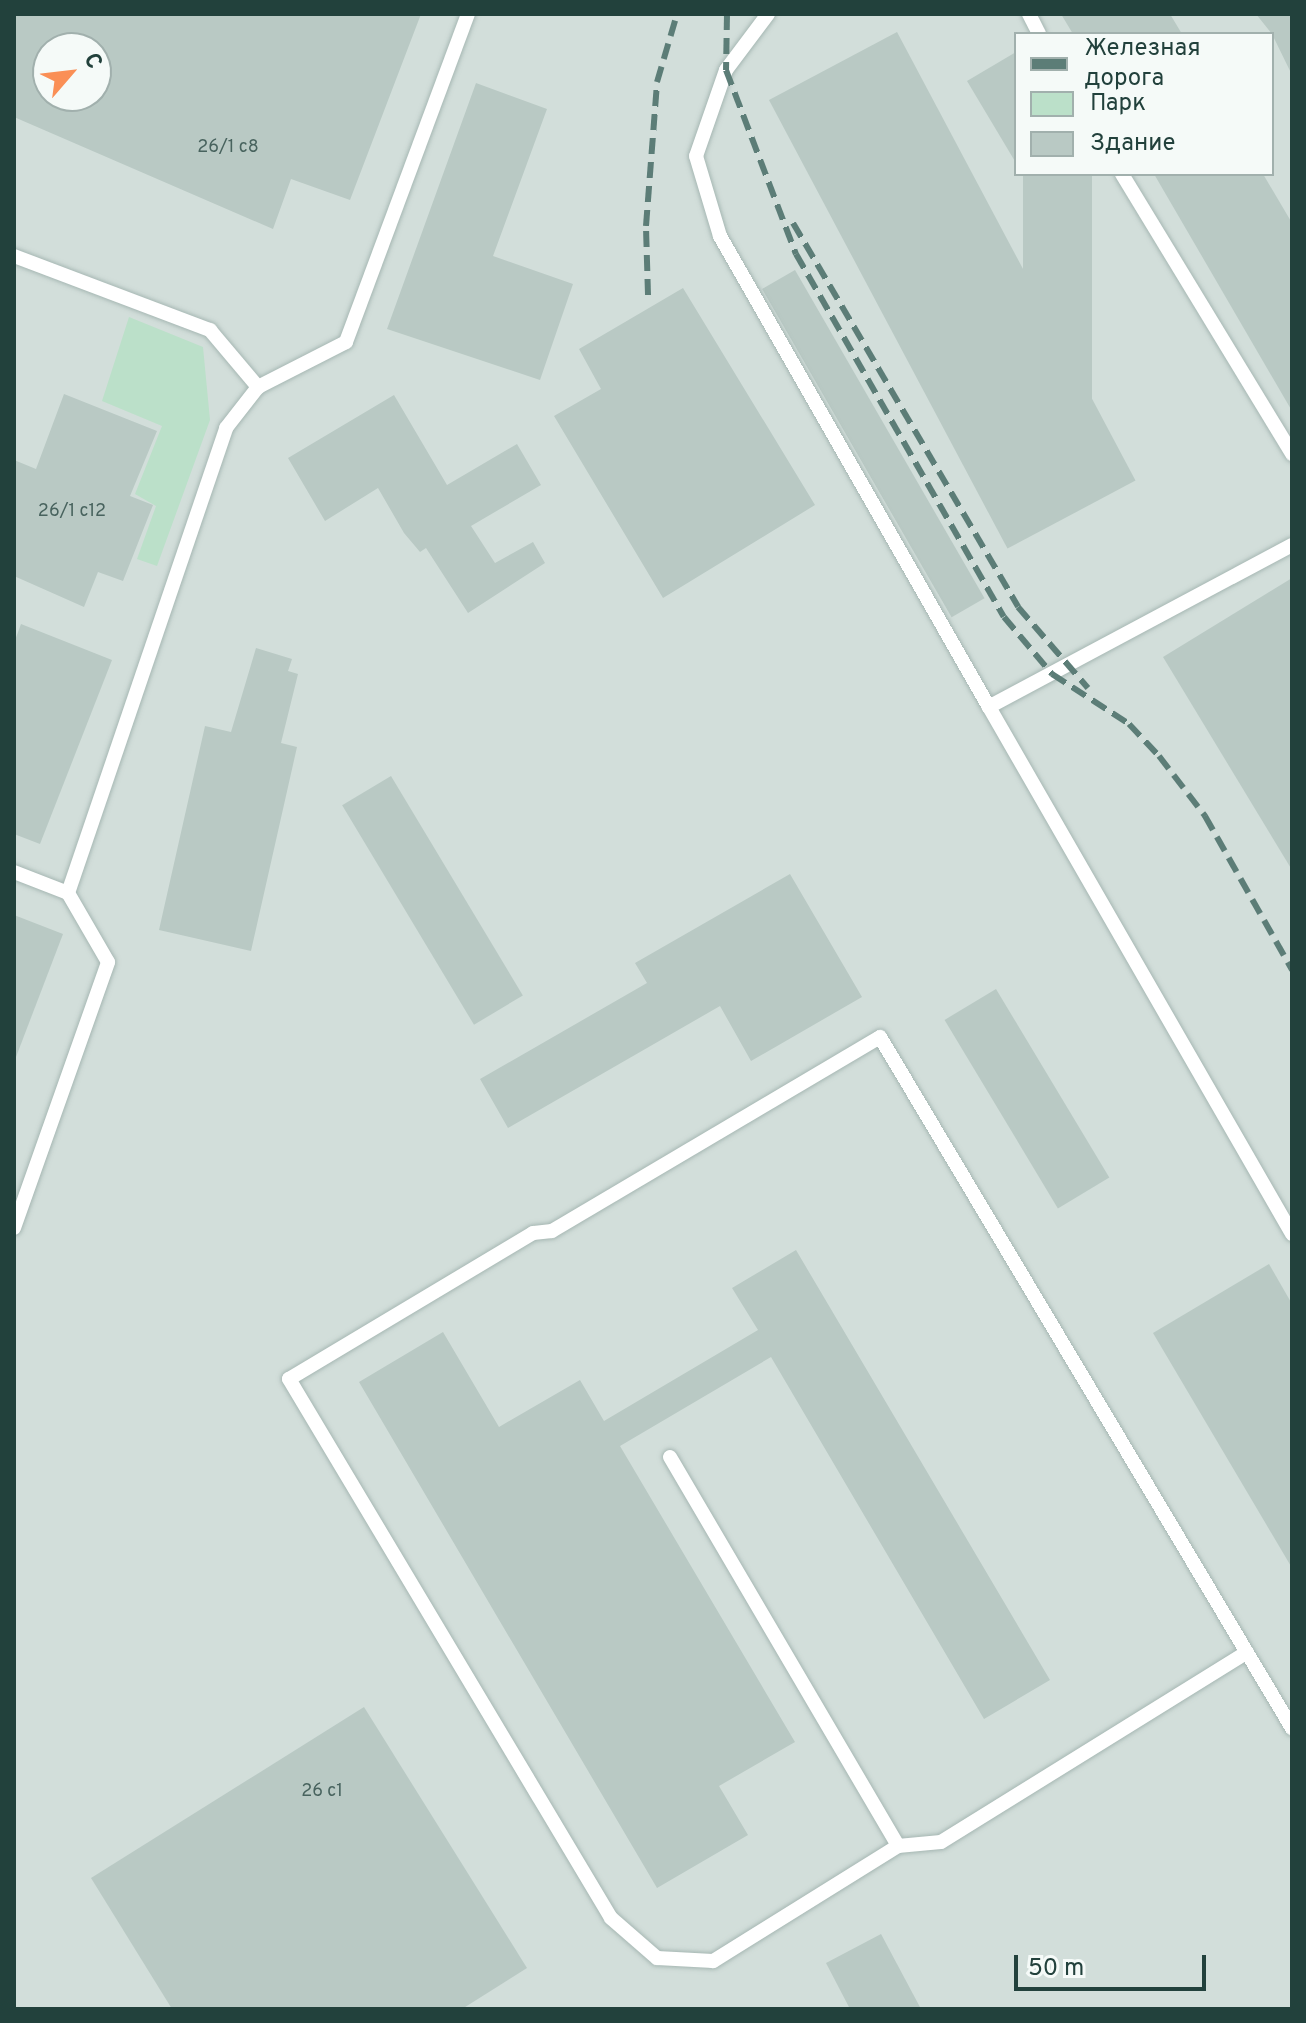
<!DOCTYPE html>
<html>
<head>
<meta charset="utf-8">
<style>
  body { margin:0 }
  #map { position:relative; width:1306px; height:2023px; overflow:hidden; background:#e4eeeb; font-family:Overpass,sans-serif }
  div>[style] { position:absolute }
  .built>* { inset:0; background:#d2deda }
  .green>* { inset:0; background:#bbe0c9 }
  .building>* { inset:0; background:#b9c9c4; transform-origin:0 0 }
  .roads { filter:drop-shadow(0 0 2px #a6b7b3) drop-shadow(0 0 2px #a6b7b3) }
  .lane>* { height:14px; margin:-7px; padding:0 7px; transform-origin:7px; border-radius:7px; background:#fff }
  .rail>* { height:6px; margin-top:-3px; transform-origin:0; background:repeating-linear-gradient(90deg,#5c7d77 0 16px,transparent 0 24px) }
  span { translate:-50% -50%; white-space:nowrap; text-align:center; line-height:1.15; -webkit-text-stroke:8px #f5faf8; paint-order:stroke }
  .number-label { font-size:18px; color:#48635e }
  .number-label span { -webkit-text-stroke-width:0 }
  .frame { position:absolute; inset:0; border:16px solid #22413c; pointer-events:none }
  .legend { position:absolute; left:1014px; top:32px; width:260px; height:144px; box-sizing:border-box; background:#f5faf8; border:2px solid #a1b0ad; margin:0; padding:10px 14px; list-style:none; font-size:24px; color:#22413c }
  .legend li { display:flex; align-items:center; gap:16px; height:40px }
  .legend b { width:40px; border:2px solid #a1b0ad }
  .north { position:absolute; left:32px; top:32px; width:80px; height:80px; box-sizing:border-box; background:#f5faf8; border:2px solid #a1b0ad; border-radius:50%; rotate:62deg; font-size:22px; font-weight:700; line-height:32px; text-align:center; color:#22413c }
  .north::after { content:''; display:block; margin:auto; width:28px; height:36px; background:#fa8f56; clip-path:polygon(50% 0,100% 100%,50% 72%,0 100%) }
  .scale { position:absolute; left:1014px; top:1955px; width:192px; height:36px; box-sizing:border-box; border:4px solid #22413c; border-top:0; padding-left:10px; font-size:24px; line-height:28px; white-space:nowrap; color:#22413c; -webkit-text-stroke:6px #f5faf8; paint-order:stroke }
</style>
</head>
<body>
<div id="map">
  <div class="built">
    <i style="clip-path:polygon(evenodd,14px 14px,1292px 14px,1292px 2009px,14px 2009px,14px 14px,1016px 34px,1272px 34px,1272px 174px,1016px 174px,1016px 34px,14px 14px,48px 48px,96px 48px,96px 96px,48px 96px,48px 48px)"></i>
  </div>
  <div class="green">
    <i style="clip-path:polygon(129px 317px,203px 347px,210px 420px,157px 566px,137px 559px,156px 506px,135px 494px,162px 426px,102px 401px)"></i>
  </div>
  <div class="building">
    <i style="clip-path:polygon(evenodd,14px 14px,421px 14px,350px 200px,291px 179px,273px 229px,14px 117px,14px 14px,48px 48px,96px 48px,96px 96px,48px 96px,48px 48px)"></i>
    <i style="clip-path:polygon(1061px 14px,1170px 14px,1182px 34px,1073px 34px)"></i>
    <i style="clip-path:polygon(1256px 14px,1292px 14px,1292px 75px,1272px 34px)"></i>
    <i style="left:897px;top:32px;width:508px;height:145px;rotate:62deg"></i>
    <i style="clip-path:polygon(1016px 52px,1016px 163px,967px 81px)"></i>
    <i style="clip-path:polygon(476px 83px,547px 109px,493px 256px,573px 284px,540px 380px,387px 329px)"></i>
    <i style="left:1023px;top:174px;width:69px;height:306px"></i>
    <i style="clip-path:polygon(1154px 174px,1263px 174px,1292px 223px,1292px 411px)"></i>
    <i style="left:795px;top:270px;width:379px;height:38px;rotate:60deg"></i>
    <i style="clip-path:polygon(683px 288px,815px 505px,663px 598px,554px 416px,601px 389px,579px 349px)"></i>
    <i style="clip-path:polygon(64px 394px,157px 431px,130px 496px,153px 505px,123px 581px,98px 572px,84px 607px,14px 576px,14px 460px,36px 469px)"></i>
    <i style="clip-path:polygon(394px 395px,447px 485px,517px 444px,541px 485px,471px 526px,495px 563px,533px 542px,545px 563px,468px 613px,426px 548px,420px 552px,404px 533px,378px 488px,325px 521px,288px 458px)"></i>
    <i style="clip-path:polygon(1292px 578px,1292px 870px,1163px 657px)"></i>
    <i style="clip-path:polygon(21px 624px,112px 660px,40px 844px,14px 834px,14px 643px)"></i>
    <i style="clip-path:polygon(256px 648px,292px 659px,288px 671px,298px 674px,281px 743px,297px 747px,251px 951px,159px 930px,205px 726px,231px 732px)"></i>
    <i style="left:391px;top:776px;width:256px;height:57px;rotate:59deg"></i>
    <i style="clip-path:polygon(790px 874px,862px 997px,751px 1061px,720px 1006px,508px 1128px,480px 1079px,647px 983px,635px 963px)"></i>
    <i style="clip-path:polygon(14px 915px,63px 934px,16px 1057px,14px 1057px)"></i>
    <i style="left:996px;top:989px;width:220px;height:60px;rotate:59deg"></i>
    <i style="clip-path:polygon(796px 1250px,1050px 1680px,984px 1719px,771px 1357px,620px 1446px,795px 1742px,719px 1786px,748px 1835px,657px 1888px,359px 1382px,443px 1332px,499px 1427px,580px 1380px,604px 1421px,758px 1330px,732px 1288px)"></i>
    <i style="clip-path:polygon(1269px 1264px,1292px 1304px,1292px 1568px,1153px 1333px)"></i>
    <i style="clip-path:polygon(364px 1707px,527px 1968px,462px 2009px,172px 2009px,91px 1878px)"></i>
    <i style="clip-path:polygon(881px 1934px,921px 2009px,850px 2009px,826px 1963px)"></i>
  </div>
  <div class="roads">
    <div class="lane">
      <i style="left:768px;top:14px;width:70px;rotate:126.9deg"></i>
      <i style="left:726px;top:70px;width:91px;rotate:109.2deg"></i>
      <i style="left:696px;top:156px;width:84px;rotate:73.3deg"></i>
      <i style="left:720px;top:236px;width:542px;rotate:60.27deg"></i>
      <i style="left:1029px;top:14px;width:22px;rotate:63deg"></i>
      <i style="left:1122px;top:174px;width:328px;rotate:58.7deg"></i>
      <i style="left:14px;top:256px;width:210px;rotate:20.7deg"></i>
      <i style="left:210px;top:330px;width:75px;rotate:49.9deg"></i>
      <i style="left:1292px;top:545px;width:344px;rotate:151.9deg"></i>
      <i style="left:989px;top:707px;width:608px;rotate:60.1deg"></i>
      <i style="left:14px;top:872px;width:58px;rotate:21.3deg"></i>
      <i style="left:14px;top:1228px;width:282px;rotate:-70.5deg"></i>
      <i style="left:108px;top:962px;width:80px;rotate:-120.1deg"></i>
      <i style="left:68px;top:893px;width:491px;rotate:-71.2deg"></i>
      <i style="left:226px;top:428px;width:52px;rotate:-52deg"></i>
      <i style="left:258px;top:387px;width:99px;rotate:-27.1deg"></i>
      <i style="left:346px;top:342px;width:350px;rotate:-69.6deg"></i>
      <i style="left:670px;top:1457px;width:451px;rotate:59.6deg"></i>
      <i style="left:898px;top:1846px;width:218px;rotate:148.1deg"></i>
      <i style="left:713px;top:1961px;width:56px;rotate:-176.9deg"></i>
      <i style="left:657px;top:1958px;width:61px;rotate:-139deg"></i>
      <i style="left:611px;top:1918px;width:628px;rotate:-120.85deg"></i>
      <i style="left:289px;top:1379px;width:284px;rotate:-30.9deg"></i>
      <i style="left:533px;top:1233px;width:19px;rotate:-6deg"></i>
      <i style="left:552px;top:1231px;width:381px;rotate:-30.6deg"></i>
      <i style="left:880px;top:1037px;width:805px;rotate:59.2deg"></i>
      <i style="left:898px;top:1846px;width:43px;rotate:-5.3deg"></i>
      <i style="left:941px;top:1842px;width:360px;rotate:-31.8deg"></i>
    </div>
  </div>
  <div class="rail">
    <i style="left:727px;top:14px;width:56px;rotate:91deg"></i>
    <i style="left:726px;top:70px;width:197px;rotate:69.2deg"></i>
    <i style="left:796px;top:254px;width:418px;rotate:60.2deg"></i>
    <i style="left:1004px;top:617px;width:75px;rotate:49.9deg"></i>
    <i style="left:1052px;top:674px;width:92px;rotate:33deg"></i>
    <i style="left:1129px;top:724px;width:44px;rotate:46.8deg"></i>
    <i style="left:1159px;top:756px;width:76px;rotate:52.5deg"></i>
    <i style="left:1205px;top:816px;width:177px;rotate:60.5deg"></i>
    <i style="left:793px;top:223px;width:445px;rotate:59.6deg"></i>
    <i style="left:1018px;top:607px;width:107px;rotate:49.2deg"></i>
    <i style="left:648px;top:295px;width:69px;rotate:-91.7deg"></i>
    <i style="left:646px;top:226px;width:144px;rotate:-85.6deg"></i>
    <i style="left:657px;top:82px;width:71px;rotate:-73.6deg"></i>
  </div>
  <div class="number-label">
    <span style="left:228px;top:148px">26/1 с8</span>
    <span style="left:72px;top:512px">26/1 с12</span>
    <span style="left:322px;top:1792px">26 с1</span>
  </div>
  <div class="frame"></div>
  <ul class="legend">
  <li><b style="height:10px;background:#5c7d77"></b>Железная дорога</li>
  <li><b style="height:22px;background:#bbe0c9"></b>Парк</li>
  <li><b style="height:22px;background:#b9c9c4"></b>Здание</li>
  </ul>
  <div class="north">С</div>
  <div class="scale">50 m</div>
</div>
</body>
</html>
